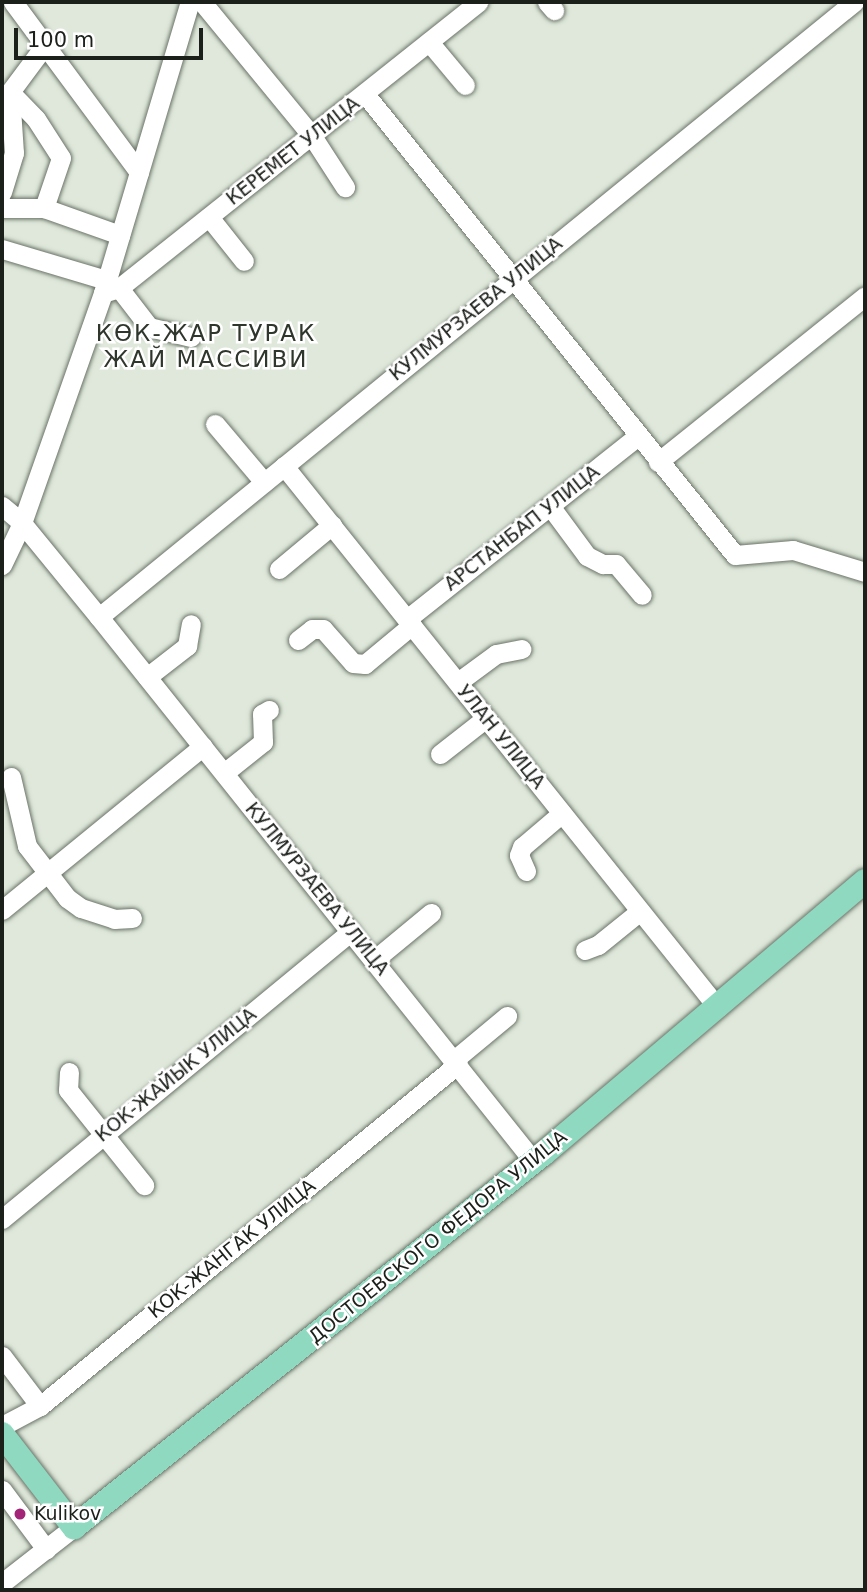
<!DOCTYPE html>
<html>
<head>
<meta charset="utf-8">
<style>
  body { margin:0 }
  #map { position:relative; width:867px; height:1592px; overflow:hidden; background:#dfe8db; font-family:"DejaVu Sans",sans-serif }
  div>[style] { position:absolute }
  .roads { filter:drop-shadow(0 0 2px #6a7367) drop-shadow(0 0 2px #6a7367) }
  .minor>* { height:19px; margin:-9.5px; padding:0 9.5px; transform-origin:9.5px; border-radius:9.5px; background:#fff }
  .major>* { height:24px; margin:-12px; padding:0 12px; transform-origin:12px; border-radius:12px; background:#8fd9c0 }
  .dots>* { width:19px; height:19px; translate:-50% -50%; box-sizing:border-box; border:4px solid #fff; border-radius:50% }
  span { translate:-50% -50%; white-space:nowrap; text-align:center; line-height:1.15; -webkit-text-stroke:5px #fff; paint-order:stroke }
  .street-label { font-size:19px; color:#1c201b }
  .poi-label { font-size:19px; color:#1c201b }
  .left { translate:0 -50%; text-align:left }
  .quarter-label { font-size:23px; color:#2f362c; letter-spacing:2px }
  .frame { position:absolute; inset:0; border:4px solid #1c201b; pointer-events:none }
  .scale { position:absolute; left:14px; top:28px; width:189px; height:32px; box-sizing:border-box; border:4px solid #1c201b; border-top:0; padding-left:9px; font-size:21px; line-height:24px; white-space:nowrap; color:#1c201b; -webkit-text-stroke:5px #fff; paint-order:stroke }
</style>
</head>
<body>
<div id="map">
  <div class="roads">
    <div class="minor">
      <i style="left:13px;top:2px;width:212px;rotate:53.5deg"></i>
      <i style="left:202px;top:2px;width:173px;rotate:50.6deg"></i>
      <i style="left:312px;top:136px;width:61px;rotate:57.1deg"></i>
      <i style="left:547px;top:2px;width:11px;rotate:49deg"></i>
      <i style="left:429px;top:42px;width:56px;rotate:50.1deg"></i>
      <i style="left:10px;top:92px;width:37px;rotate:46deg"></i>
      <i style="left:36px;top:119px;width:46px;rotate:57.3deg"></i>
      <i style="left:61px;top:158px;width:53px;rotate:108.8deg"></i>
      <i style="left:365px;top:94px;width:591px;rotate:51.25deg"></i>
      <i style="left:735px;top:555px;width:58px;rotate:-4.9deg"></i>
      <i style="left:793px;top:550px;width:75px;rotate:17deg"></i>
      <i style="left:2px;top:192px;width:41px;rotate:-72.9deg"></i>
      <i style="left:14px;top:153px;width:61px;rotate:-93.8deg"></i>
      <i style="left:10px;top:92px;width:59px;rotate:-53.3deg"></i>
      <i style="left:2px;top:208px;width:42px"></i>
      <i style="left:44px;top:208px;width:81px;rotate:19.6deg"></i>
      <i style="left:209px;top:217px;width:56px;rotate:51.5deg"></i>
      <i style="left:2px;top:249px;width:109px;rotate:16.6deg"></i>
      <i style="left:119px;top:288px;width:49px;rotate:52.4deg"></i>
      <i style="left:149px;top:327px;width:43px;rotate:13.4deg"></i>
      <i style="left:103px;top:293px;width:17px;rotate:-17deg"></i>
      <i style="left:119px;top:288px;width:459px;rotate:-38.5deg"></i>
      <i style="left:215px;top:424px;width:76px;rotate:49.8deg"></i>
      <i style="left:658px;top:462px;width:265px;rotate:-38.7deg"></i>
      <i style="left:284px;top:466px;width:694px;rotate:51.31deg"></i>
      <i style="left:2px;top:506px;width:26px;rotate:40deg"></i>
      <i style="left:22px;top:523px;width:122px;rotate:50.7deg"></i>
      <i style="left:99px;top:617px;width:697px;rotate:51.4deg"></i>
      <i style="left:550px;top:506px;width:62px;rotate:53.5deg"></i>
      <i style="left:587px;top:556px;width:18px;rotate:27deg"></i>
      <i style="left:603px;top:564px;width:13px"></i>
      <i style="left:616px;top:564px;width:40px;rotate:50deg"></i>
      <i style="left:2px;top:565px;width:47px;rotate:-64.5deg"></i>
      <i style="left:22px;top:523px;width:244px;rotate:-70.6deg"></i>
      <i style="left:103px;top:293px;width:304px;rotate:-73.4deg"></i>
      <i style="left:279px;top:569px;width:69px;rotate:-39.7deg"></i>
      <i style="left:99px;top:617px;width:974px;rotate:-39.17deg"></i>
      <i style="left:407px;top:619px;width:293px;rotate:-38.4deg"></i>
      <i style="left:298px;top:640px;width:18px;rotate:-38deg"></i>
      <i style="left:312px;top:629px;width:11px"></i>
      <i style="left:323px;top:629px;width:45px;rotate:48.6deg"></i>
      <i style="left:353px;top:663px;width:12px;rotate:5deg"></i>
      <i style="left:365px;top:664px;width:61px;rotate:-39.7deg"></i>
      <i style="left:147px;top:677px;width:51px;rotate:-37.8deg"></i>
      <i style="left:187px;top:646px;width:22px;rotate:-80deg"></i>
      <i style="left:458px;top:682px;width:47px;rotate:-36.4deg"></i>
      <i style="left:496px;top:654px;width:26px;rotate:-11deg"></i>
      <i style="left:440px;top:754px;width:58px;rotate:-38deg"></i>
      <i style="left:224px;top:773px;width:50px;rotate:-38.5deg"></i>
      <i style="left:263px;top:742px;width:28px;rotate:-92deg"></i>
      <i style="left:262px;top:714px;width:8px;rotate:-30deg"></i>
      <i style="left:11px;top:777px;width:71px;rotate:76.9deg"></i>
      <i style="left:27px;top:846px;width:66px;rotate:52.4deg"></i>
      <i style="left:67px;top:898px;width:17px;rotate:36deg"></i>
      <i style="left:81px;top:908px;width:35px;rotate:18deg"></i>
      <i style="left:114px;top:919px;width:18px;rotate:-3deg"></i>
      <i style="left:526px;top:871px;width:17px;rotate:-114deg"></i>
      <i style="left:519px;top:855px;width:9px;rotate:-69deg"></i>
      <i style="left:522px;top:847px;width:52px;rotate:-40.4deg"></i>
      <i style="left:2px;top:910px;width:259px;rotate:-39.2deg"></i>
      <i style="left:585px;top:950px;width:14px;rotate:-21deg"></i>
      <i style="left:598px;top:945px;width:54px;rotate:-39deg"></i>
      <i style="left:374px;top:960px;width:74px;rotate:-39.5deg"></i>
      <i style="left:454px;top:1060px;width:69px;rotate:-39.7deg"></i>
      <i style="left:69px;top:1072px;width:18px;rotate:93deg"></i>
      <i style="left:68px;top:1090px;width:122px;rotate:51.3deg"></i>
      <i style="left:2px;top:1219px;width:452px;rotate:-39.5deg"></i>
      <i style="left:2px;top:1356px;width:63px;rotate:52.8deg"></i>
      <i style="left:2px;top:1426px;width:43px;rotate:-27.8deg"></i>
      <i style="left:40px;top:1406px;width:540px;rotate:-39.29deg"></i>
      <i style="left:2px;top:1490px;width:74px;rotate:53.3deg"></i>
      <i style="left:2px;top:1583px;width:91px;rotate:-37.9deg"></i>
    </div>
    <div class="major">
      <i style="left:2px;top:1434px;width:118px;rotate:52.3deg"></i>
      <i style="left:74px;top:1527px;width:599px;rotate:-38.5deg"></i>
      <i style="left:543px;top:1154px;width:422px;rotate:-40.3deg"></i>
    </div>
  </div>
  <div class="dots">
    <i style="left:20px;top:1514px;background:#a32577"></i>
  </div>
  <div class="street-label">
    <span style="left:293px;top:151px;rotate:-38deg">КЕРЕМЕТ УЛИЦА</span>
    <span style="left:476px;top:309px;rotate:-39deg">КУЛМУРЗАЕВА УЛИЦА</span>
    <span style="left:522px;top:528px;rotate:-38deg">АРСТАНБАП УЛИЦА</span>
    <span style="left:501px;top:737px;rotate:51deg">УЛАН УЛИЦА</span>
    <span style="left:317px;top:889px;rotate:51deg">КУЛМУРЗАЕВА УЛИЦА</span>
    <span style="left:176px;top:1075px;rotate:-39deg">КОК-ЖАЙЫК УЛИЦА</span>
    <span style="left:438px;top:1237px;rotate:-39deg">ДОСТОЕВСКОГО ФЕДОРА УЛИЦА</span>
    <span style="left:232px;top:1249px;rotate:-39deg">КОК-ЖАНГАК УЛИЦА</span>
  </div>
  <div class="poi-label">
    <span class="left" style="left:34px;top:1514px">Kulikov</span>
  </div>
  <div class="quarter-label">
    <span style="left:206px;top:346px">КӨК-ЖАР ТУРАК<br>ЖАЙ МАССИВИ</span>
  </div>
  <div class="frame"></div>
  <div class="scale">100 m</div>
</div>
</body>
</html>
